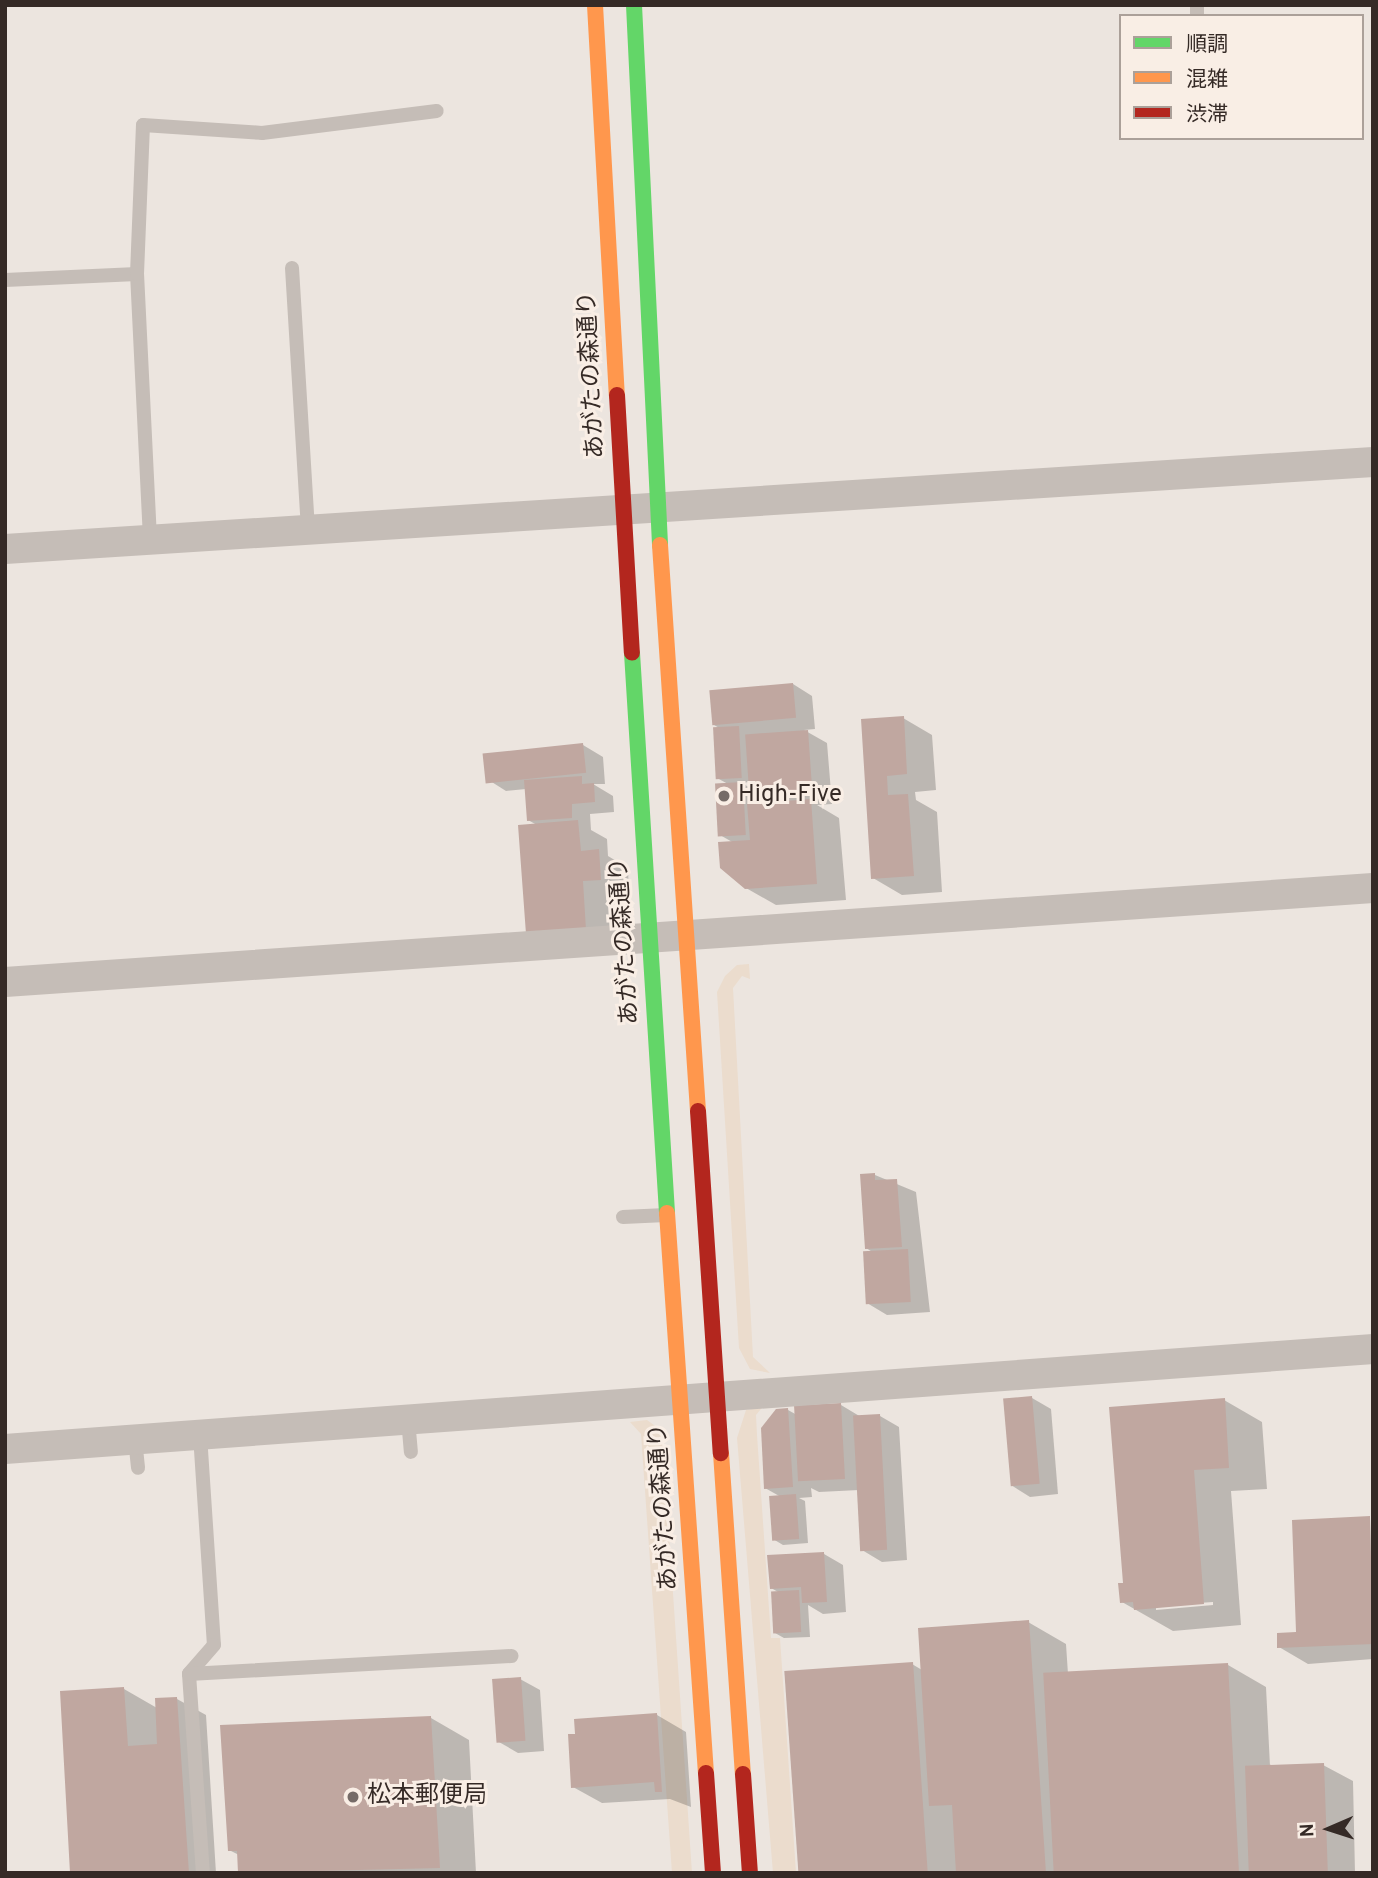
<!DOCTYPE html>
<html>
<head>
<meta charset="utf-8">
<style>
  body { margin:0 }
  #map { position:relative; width:1378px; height:1878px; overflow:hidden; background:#ece5df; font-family:Overpass,"Noto Sans JP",sans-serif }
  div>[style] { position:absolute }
  .plaza>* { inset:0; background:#ebdccd }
  .shadow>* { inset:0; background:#0003 }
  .building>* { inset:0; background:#c0a7a0; transform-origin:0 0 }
  .lane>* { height:14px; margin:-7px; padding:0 7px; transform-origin:7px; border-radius:7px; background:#c5bdb7 }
  .street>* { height:30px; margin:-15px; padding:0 15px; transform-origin:15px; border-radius:15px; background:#c5bdb7 }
  .fast>* { height:16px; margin:-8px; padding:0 8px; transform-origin:8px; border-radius:8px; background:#63d668 }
  .slow>* { height:16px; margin:-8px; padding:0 8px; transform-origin:8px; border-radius:8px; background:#ff974d }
  .jam>* { height:16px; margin:-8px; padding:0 8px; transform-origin:8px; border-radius:8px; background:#b3261e }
  .dots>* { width:19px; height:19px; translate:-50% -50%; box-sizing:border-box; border:4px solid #f9eee5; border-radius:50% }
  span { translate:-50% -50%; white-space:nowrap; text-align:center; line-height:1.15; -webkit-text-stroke:6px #f9eee5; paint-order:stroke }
  .street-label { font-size:24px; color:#352a26 }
  .poi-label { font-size:24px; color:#352a26 }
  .left { translate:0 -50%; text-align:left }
  .frame { position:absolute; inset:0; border:7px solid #352a26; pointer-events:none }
  .legend { position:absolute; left:1119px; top:14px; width:245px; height:126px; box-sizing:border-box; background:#f9eee5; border:2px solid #aba099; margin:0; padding:9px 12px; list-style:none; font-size:21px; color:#352a26 }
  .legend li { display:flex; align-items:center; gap:14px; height:35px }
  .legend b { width:35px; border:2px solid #aba099 }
  .north { position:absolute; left:1294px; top:1794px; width:70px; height:70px; -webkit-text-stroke:5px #f9eee5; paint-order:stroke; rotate:267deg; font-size:19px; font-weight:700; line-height:28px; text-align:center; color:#352a26 }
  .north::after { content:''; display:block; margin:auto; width:24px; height:32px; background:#352a26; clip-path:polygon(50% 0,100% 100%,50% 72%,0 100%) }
</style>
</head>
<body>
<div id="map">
  <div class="plaza">
    <i style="clip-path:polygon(749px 964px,750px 979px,742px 976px,733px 988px,753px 1357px,770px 1373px,750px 1369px,739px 1348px,717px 992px,725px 976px,737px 965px)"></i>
    <i style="clip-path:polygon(770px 1398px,756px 1415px,757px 1435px,771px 1638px,780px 1638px,796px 1873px,773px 1873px,737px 1438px,746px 1410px,758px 1408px)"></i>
    <i style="clip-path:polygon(647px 1420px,662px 1431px,692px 1873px,672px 1873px,641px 1434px,630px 1422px)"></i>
  </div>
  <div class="shadow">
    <i style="clip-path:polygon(evenodd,793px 684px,812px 696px,815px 729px,804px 730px,827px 743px,832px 804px,817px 805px,839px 818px,846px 900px,776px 905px,746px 888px,734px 843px,720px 835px,728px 784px,717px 778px,721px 729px,714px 725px,793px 684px,750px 782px,751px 788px,741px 783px,750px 782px,793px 684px,752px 798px,758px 801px,764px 805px,753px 806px,752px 798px)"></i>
    <i style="clip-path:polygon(903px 718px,932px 735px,936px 790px,915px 792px,916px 800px,937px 812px,942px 892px,902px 895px,873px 878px,863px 721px)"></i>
    <i style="clip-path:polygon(583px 745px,603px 757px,605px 784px,593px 784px,613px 796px,614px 812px,590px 814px,591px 830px,607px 839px,608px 856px,628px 868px,629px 896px,611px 897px,615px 946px,557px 950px,537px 825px,528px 820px,526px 789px,506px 791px,487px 779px)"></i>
    <i style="clip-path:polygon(875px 1175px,916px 1192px,930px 1312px,887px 1315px,867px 1303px,874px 1253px,866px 1248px)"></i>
    <i style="clip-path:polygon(1032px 1398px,1051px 1409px,1058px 1494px,1030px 1497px,1011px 1485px)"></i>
    <i style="clip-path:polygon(evenodd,1224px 1400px,1262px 1422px,1267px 1489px,1231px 1491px,1241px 1625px,1173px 1631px,1122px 1602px,1125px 1585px,1224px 1400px,1213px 1602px,1213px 1605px,1156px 1610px,1156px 1606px,1213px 1602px)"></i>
    <i style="clip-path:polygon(841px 1405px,861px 1417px,880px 1416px,899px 1427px,907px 1560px,882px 1562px,862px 1550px,859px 1490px,819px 1492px,811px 1488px,812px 1497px,799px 1498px,805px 1501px,808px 1543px,783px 1545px,773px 1539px,781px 1497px,765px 1488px,788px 1410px,797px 1415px)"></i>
    <i style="clip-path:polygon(1370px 1518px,1373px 1659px,1308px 1664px,1279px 1647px,1298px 1634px)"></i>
    <i style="clip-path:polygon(824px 1554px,843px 1565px,846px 1612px,823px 1614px,808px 1605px,810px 1637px,784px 1638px,775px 1633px,780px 1593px,771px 1588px)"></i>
    <i style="clip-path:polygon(1028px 1622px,1066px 1644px,1068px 1674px,1228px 1665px,1266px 1687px,1270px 1766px,1323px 1765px,1353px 1781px,1355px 1873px,801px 1873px,912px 1664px,922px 1670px)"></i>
    <i style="clip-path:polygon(520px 1679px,540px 1690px,544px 1751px,518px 1753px,499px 1742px)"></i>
    <i style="clip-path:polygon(124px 1689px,157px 1708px,177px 1699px,206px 1715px,216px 1873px,72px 1873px)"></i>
    <i style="clip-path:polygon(657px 1715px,686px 1732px,691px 1807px,670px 1799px,602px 1803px,573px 1787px)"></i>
    <i style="clip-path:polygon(431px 1718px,469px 1740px,476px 1873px,240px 1873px,239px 1855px,229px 1850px)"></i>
    <i style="clip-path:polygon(670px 1871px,673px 1873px,642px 1873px)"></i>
  </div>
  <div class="building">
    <i style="left:793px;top:683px;width:35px;height:84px;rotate:85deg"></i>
    <i style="clip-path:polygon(904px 716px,907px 774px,887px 776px,888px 795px,908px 794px,914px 876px,871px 879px,861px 719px)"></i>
    <i style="left:739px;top:726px;width:52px;height:26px;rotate:87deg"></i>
    <i style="left:808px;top:730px;width:64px;height:63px;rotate:86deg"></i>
    <i style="left:583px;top:743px;width:30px;height:101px;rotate:84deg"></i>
    <i style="clip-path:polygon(582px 776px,582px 784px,594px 783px,595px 802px,572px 804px,572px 818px,527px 821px,524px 780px)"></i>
    <i style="left:743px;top:782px;width:53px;height:28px;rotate:87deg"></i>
    <i style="clip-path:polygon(811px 799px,817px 884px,745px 889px,720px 868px,718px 842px,750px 840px,747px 804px)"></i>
    <i style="clip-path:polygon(578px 820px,581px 851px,599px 849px,601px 880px,583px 881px,586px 930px,526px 934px,518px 825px)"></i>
    <i style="clip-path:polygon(875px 1173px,875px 1180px,897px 1179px,902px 1247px,865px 1249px,860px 1174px)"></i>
    <i style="left:908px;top:1249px;width:53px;height:45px;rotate:87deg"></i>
    <i style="left:1032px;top:1396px;width:88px;height:29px;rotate:85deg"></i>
    <i style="clip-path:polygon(1225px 1398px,1229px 1468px,1194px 1470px,1204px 1604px,1134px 1610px,1133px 1602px,1120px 1603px,1118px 1583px,1123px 1583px,1109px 1407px)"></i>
    <i style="left:841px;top:1403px;width:76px;height:47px;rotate:87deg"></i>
    <i style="clip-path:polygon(788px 1408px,793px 1487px,764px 1489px,761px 1428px,776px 1409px)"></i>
    <i style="left:880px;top:1414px;width:136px;height:27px;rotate:87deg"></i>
    <i style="left:796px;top:1494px;width:45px;height:27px;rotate:86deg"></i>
    <i style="clip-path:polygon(1370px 1516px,1373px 1644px,1277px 1648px,1277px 1633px,1296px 1632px,1292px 1520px)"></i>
    <i style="clip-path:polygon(824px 1552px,827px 1602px,802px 1603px,801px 1587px,770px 1589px,767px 1555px)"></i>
    <i style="left:799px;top:1590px;width:42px;height:28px;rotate:87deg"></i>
    <i style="clip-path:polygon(1029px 1620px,1046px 1873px,956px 1873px,952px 1805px,929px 1806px,918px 1628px)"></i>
    <i style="left:913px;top:1662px;width:212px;height:129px;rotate:86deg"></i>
    <i style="left:1228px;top:1663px;width:210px;height:185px;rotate:87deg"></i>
    <i style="left:521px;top:1677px;width:64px;height:29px;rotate:86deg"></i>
    <i style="clip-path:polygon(124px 1687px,128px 1746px,157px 1744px,155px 1698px,177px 1697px,189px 1873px,70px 1873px,60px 1691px)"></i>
    <i style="clip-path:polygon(657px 1713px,662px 1792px,655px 1792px,654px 1782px,571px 1788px,568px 1734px,575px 1734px,574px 1719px)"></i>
    <i style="clip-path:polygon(431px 1716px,440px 1868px,238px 1873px,237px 1851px,228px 1851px,220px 1725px)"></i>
    <i style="left:1324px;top:1763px;width:110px;height:79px;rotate:88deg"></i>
  </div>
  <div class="lane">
    <i style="left:1197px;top:16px;width:11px;rotate:-90deg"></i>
    <i style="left:292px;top:268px;width:261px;rotate:86.5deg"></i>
    <i style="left:5px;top:280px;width:132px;rotate:-2.6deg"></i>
    <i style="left:150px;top:539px;width:265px;rotate:-92.8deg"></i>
    <i style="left:137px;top:274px;width:149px;rotate:-87.7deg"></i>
    <i style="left:143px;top:125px;width:119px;rotate:3.8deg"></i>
    <i style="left:262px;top:133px;width:176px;rotate:-7.2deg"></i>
    <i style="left:623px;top:1217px;width:43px;rotate:-2.7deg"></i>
    <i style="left:408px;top:1419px;width:33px;rotate:85deg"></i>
    <i style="left:200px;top:1435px;width:210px;rotate:86.2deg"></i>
    <i style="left:214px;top:1645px;width:38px;rotate:131deg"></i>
    <i style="left:189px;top:1674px;width:199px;rotate:86deg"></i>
    <i style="left:135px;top:1439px;width:29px;rotate:84deg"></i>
    <i style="left:189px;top:1674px;width:323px;rotate:-3.2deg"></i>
  </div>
  <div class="street">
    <i style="left:5px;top:549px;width:1371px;rotate:-3.64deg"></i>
    <i style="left:5px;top:982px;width:1371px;rotate:-3.93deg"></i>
    <i style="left:5px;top:1449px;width:1372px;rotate:-4.18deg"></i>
  </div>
  <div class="fast">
    <i style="left:634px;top:5px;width:541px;rotate:87.24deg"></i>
    <i style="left:632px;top:653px;width:561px;rotate:86.42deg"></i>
  </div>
  <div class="slow">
    <i style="left:595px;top:5px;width:391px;rotate:86.8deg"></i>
    <i style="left:660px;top:545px;width:567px;rotate:86.16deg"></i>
    <i style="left:667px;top:1213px;width:561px;rotate:86.02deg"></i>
    <i style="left:721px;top:1453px;width:322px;rotate:86.1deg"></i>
  </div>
  <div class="jam">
    <i style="left:617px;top:395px;width:258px;rotate:86.7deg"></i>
    <i style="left:698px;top:1111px;width:343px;rotate:86.2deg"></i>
    <i style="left:706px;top:1773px;width:100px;rotate:86deg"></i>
    <i style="left:743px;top:1774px;width:99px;rotate:86deg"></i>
  </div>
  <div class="dots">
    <i style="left:724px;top:796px;background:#756b67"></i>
    <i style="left:353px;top:1797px;background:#756b67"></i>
  </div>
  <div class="street-label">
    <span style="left:593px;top:375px;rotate:-93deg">あがたの森通り</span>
    <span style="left:626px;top:941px;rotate:-94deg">あがたの森通り</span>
    <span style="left:665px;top:1507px;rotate:-94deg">あがたの森通り</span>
  </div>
  <div class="poi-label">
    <span class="left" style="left:738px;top:796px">High-Five</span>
    <span class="left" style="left:367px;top:1797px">松本郵便局</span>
  </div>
  <div class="frame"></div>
  <ul class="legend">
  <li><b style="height:9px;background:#63d668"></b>順調</li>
  <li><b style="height:9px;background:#ff974d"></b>混雑</li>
  <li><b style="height:9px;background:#b3261e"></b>渋滞</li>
  </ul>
  <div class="north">N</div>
</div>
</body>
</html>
